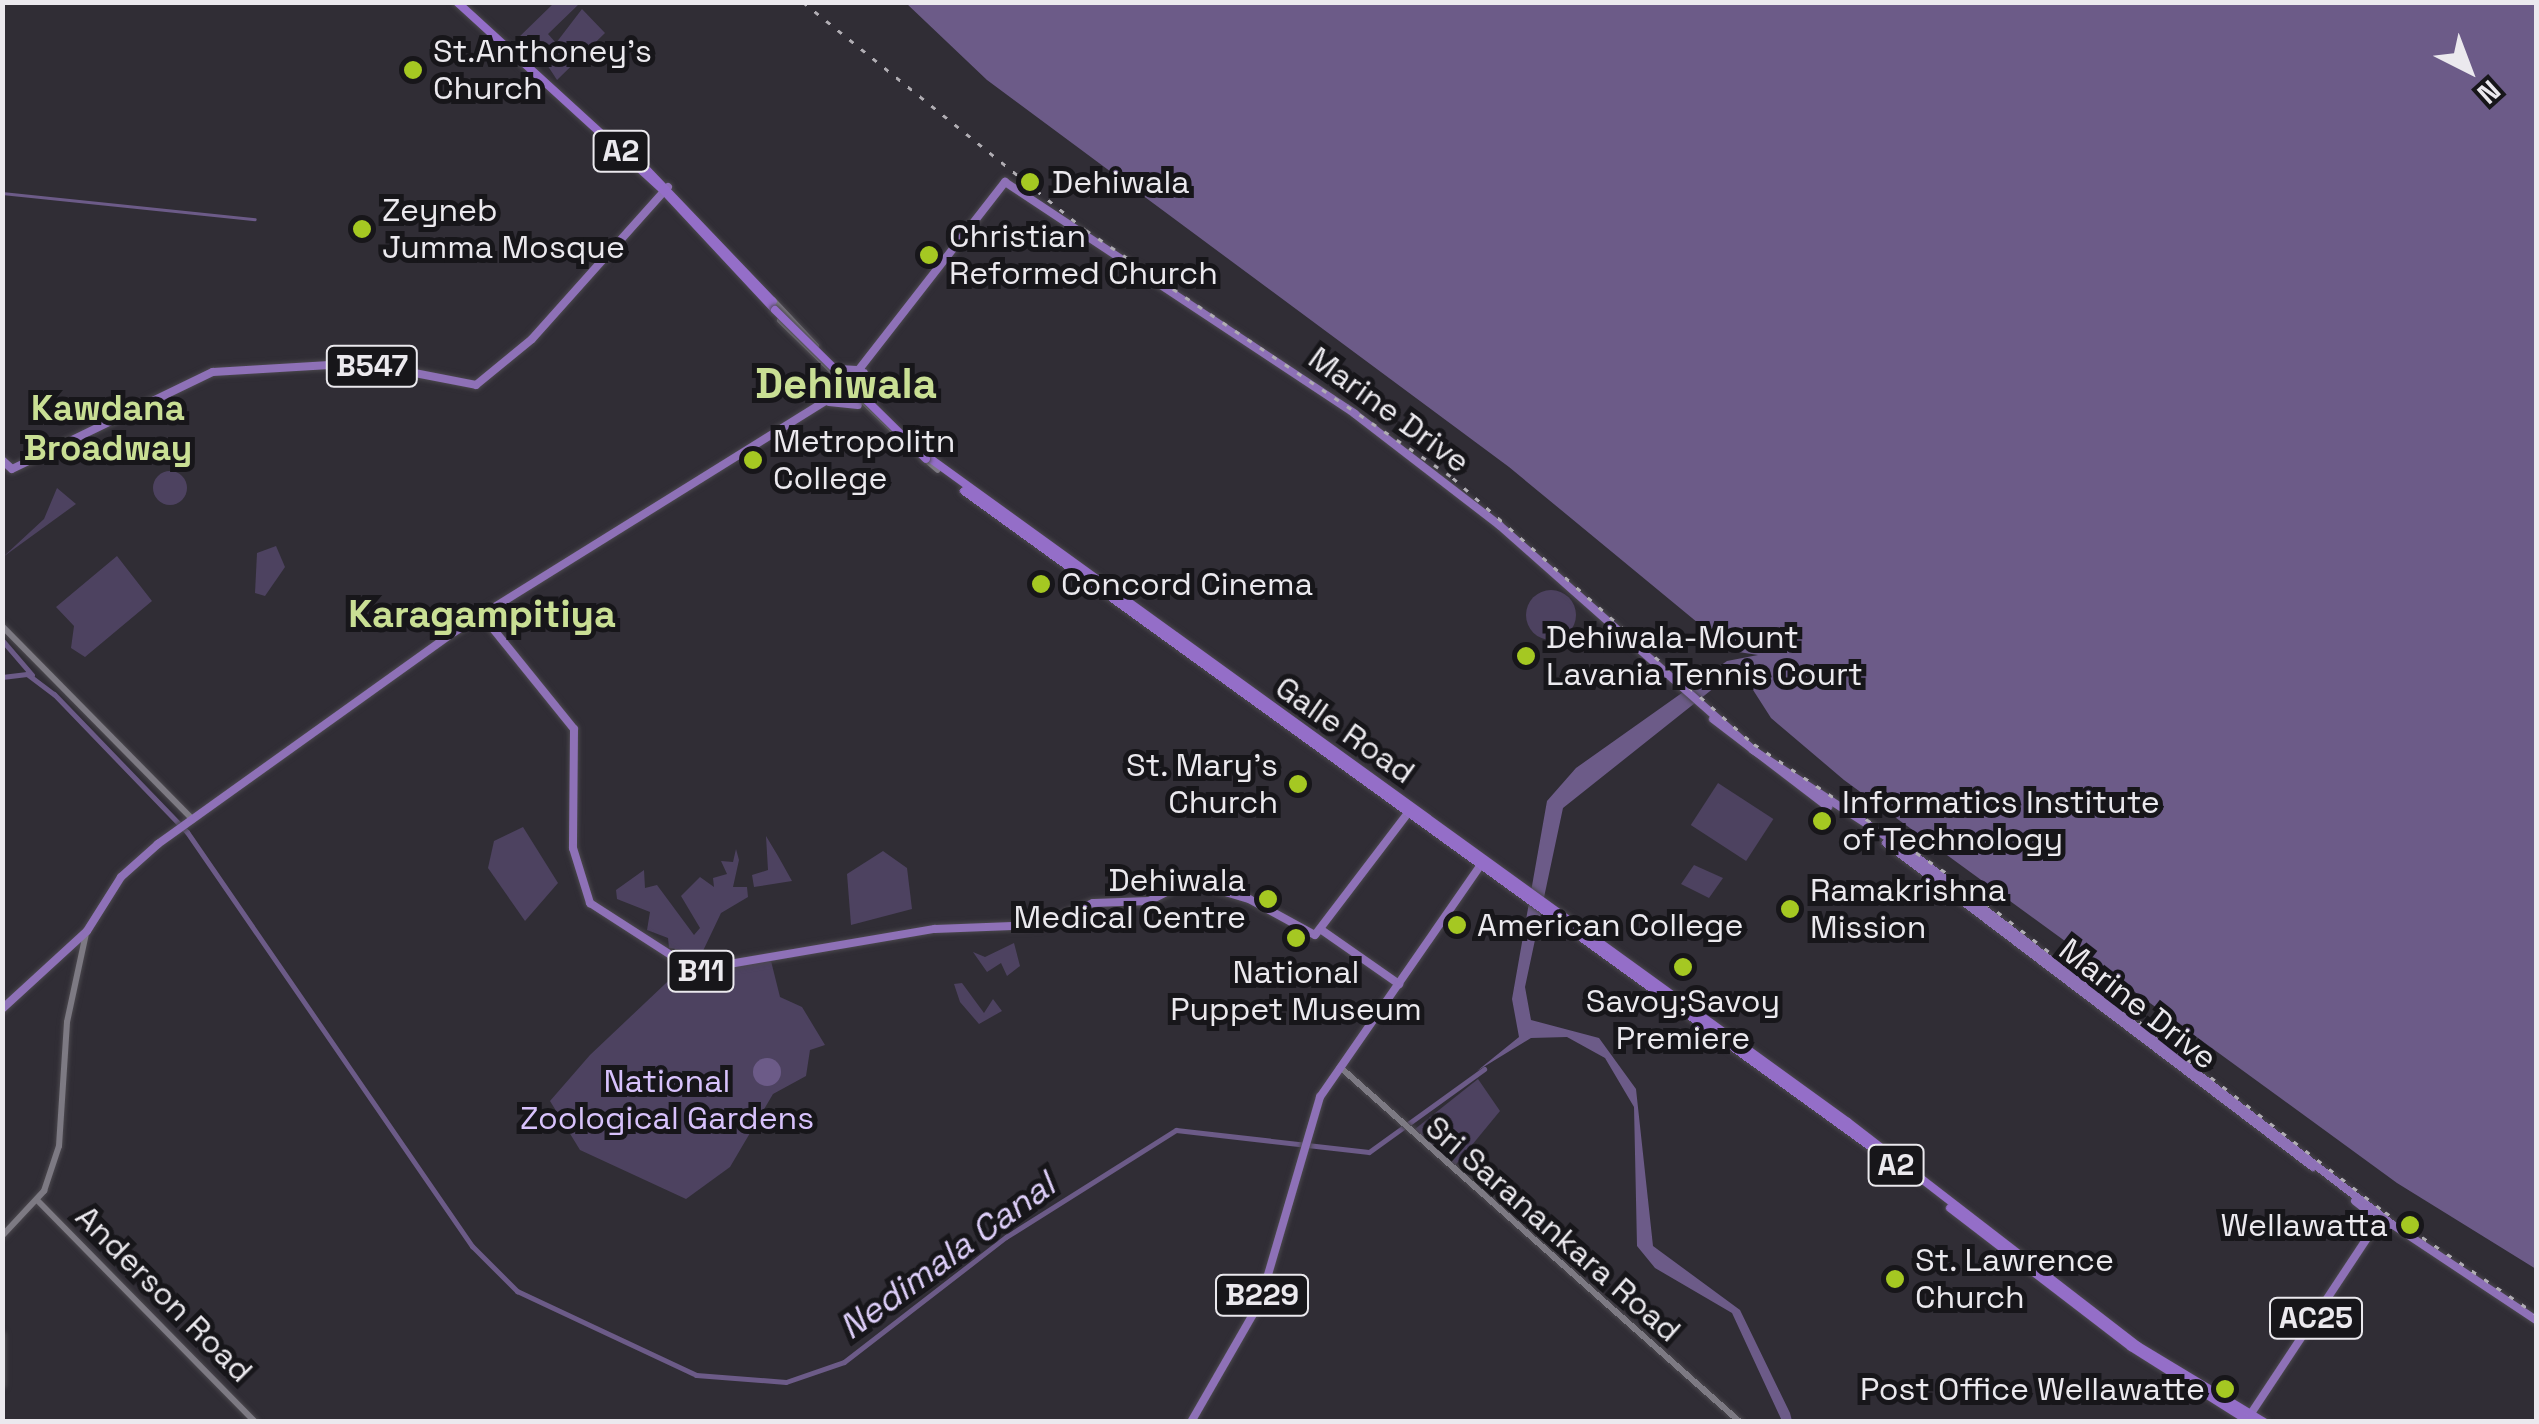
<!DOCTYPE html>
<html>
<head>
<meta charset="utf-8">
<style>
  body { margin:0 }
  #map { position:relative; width:2539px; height:1424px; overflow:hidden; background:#302d35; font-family:"Space Grotesk",sans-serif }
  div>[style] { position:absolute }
  .green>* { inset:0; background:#4d4260; transform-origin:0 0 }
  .round { border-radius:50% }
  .water>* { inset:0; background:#6c5b88 }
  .stream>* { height:2.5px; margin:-1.25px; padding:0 1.25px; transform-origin:1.25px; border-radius:1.25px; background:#6c5b88 }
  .canal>* { height:5px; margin:-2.5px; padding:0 2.5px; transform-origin:2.5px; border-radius:2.5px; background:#6c5b88 }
  .roads { filter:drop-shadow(0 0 2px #4b484e) drop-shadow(0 0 2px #4b484e) }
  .secondary>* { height:6px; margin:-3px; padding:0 3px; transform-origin:3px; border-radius:3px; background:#7d7a83 }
  .primary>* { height:8px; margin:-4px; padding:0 4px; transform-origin:4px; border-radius:4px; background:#8e71b7 }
  .trunk>* { height:8px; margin:-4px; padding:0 4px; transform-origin:4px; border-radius:4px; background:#946ec8 }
  .rail>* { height:2.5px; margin-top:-1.25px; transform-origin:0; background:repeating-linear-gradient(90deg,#b0adb3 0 5px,transparent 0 15px) }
  .bridges { filter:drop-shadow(0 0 2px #4b484e) drop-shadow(0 0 2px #4b484e) }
  .trunk-bridge>* { height:8px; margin:-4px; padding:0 4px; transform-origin:4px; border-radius:4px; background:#946ec8 }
  .dots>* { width:28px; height:28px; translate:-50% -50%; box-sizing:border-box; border:5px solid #17161a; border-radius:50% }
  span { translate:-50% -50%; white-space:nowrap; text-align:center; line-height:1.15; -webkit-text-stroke:10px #17161a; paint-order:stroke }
  .shield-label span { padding:2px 8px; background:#17161a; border:2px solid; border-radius:8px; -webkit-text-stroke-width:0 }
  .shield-label { font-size:30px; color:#ebe9ee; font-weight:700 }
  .poi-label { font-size:32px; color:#ebe9ee }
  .left { translate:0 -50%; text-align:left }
  .right { translate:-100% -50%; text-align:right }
  .street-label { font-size:32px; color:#ebe9ee }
  .park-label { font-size:32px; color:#d8c2fc }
  .neighbourhood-label { font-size:35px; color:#c9df94; font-weight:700 }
  .water-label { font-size:35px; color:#ddcef9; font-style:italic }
  .quarter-label { font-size:38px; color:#c9df94; font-weight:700 }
  .district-label { font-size:42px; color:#c9df94; font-weight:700 }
  .frame { position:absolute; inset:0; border:5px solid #ebe9ee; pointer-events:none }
  .north { position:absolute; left:2419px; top:20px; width:100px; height:100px; -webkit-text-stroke:8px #17161a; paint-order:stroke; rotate:138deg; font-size:28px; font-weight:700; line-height:40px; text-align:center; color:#ebe9ee }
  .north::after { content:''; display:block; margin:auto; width:35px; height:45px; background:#ebe9ee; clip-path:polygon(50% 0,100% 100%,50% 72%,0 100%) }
</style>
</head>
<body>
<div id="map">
  <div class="green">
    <i style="clip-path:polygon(555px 2px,579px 4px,548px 34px,556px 43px,582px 9px,605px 33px,557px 80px,538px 51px,531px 56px,516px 40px)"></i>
    <i class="round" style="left:153px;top:471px;width:34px;height:34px"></i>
    <i style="clip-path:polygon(57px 488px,76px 504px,3px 557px,44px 519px)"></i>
    <i style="clip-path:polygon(276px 546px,285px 567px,265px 596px,255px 593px,257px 553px)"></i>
    <i style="clip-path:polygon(117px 556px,152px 601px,85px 657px,71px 648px,74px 626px,56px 607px)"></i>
    <i class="round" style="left:1526px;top:590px;width:50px;height:50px"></i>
    <i style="left:1718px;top:783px;width:66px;height:50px;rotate:33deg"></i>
    <i style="clip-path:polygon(523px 827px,558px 883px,525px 921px,488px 868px,494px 841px)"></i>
    <i style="clip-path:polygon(766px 836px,778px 856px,792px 881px,754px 887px,752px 875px,768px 870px)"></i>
    <i style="clip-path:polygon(736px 849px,739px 860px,733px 887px,747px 887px,748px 897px,721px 913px,702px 953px,669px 948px,668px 938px,647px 930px,650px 912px,617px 899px,616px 890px,644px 870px,645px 888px,657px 885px,694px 935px,700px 928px,681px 896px,700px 877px,714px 887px,713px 878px,727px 874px,721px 861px,733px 862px)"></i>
    <i style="clip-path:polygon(883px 851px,907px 868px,912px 909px,851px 925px,847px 874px)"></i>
    <i style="clip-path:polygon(1694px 865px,1723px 878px,1709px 898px,1681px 884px)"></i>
    <i style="clip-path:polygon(1014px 943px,1020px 966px,1007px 976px,1001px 963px,987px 972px,973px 952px,985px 957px)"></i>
    <i style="clip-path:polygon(771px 961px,780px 997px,802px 1007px,825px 1045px,810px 1050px,806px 1076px,773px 1094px,730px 1167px,686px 1199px,580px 1150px,550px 1101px,590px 1055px,683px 967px)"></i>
    <i style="clip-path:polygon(962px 983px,984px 1013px,993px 999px,1002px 1011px,979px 1024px,960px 1002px,954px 984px)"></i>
    <i style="clip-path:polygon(1478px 1079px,1500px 1111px,1453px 1168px,1410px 1133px)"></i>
  </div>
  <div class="water">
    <i style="clip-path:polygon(906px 3px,2536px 3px,2536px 1269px,2397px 1183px,1844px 780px,1771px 718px,1739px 668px,1563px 808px,1525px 987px,1531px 1020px,1599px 1038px,1636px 1089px,1653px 1246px,1740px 1310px,1790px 1413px,1792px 1421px,1782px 1421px,1732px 1313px,1655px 1268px,1637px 1246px,1634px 1107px,1605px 1058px,1567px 1037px,1531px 1038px,1477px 1071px,1519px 1037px,1512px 999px,1547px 801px,1576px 768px,1727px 661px,1758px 655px,1732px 651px,1509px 467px,987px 80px)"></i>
    <i class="round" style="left:753px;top:1058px;width:28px;height:28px"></i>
  </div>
  <div class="stream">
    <i style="left:2px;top:193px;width:254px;rotate:5.9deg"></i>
  </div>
  <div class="canal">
    <i style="left:2px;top:640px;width:46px;rotate:49.4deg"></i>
    <i style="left:2px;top:677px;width:25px;rotate:-7deg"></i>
    <i style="left:27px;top:674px;width:34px;rotate:37deg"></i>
    <i style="left:54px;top:694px;width:192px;rotate:46.1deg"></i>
    <i style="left:187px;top:832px;width:503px;rotate:55.46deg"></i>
    <i style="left:472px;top:1246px;width:64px;rotate:45deg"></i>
    <i style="left:517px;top:1291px;width:198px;rotate:25.1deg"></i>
    <i style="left:696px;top:1375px;width:90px;rotate:4.4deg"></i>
    <i style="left:786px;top:1382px;width:61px;rotate:-19deg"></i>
    <i style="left:844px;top:1362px;width:205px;rotate:-37.7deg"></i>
    <i style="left:1006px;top:1237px;width:201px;rotate:-32.2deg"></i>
    <i style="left:1176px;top:1130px;width:194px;rotate:6.5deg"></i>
    <i style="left:1369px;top:1152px;width:142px;rotate:-35.8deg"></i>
  </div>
  <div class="roads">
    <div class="secondary">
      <i style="left:773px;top:300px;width:63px;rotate:46.9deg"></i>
      <i style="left:780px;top:320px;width:182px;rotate:44.3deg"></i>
      <i style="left:907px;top:435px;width:33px;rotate:43deg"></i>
      <i style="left:924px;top:458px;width:18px;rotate:41deg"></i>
      <i style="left:2px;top:626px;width:272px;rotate:45.4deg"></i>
      <i style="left:1340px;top:1067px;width:535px;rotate:41.59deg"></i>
      <i style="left:38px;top:1201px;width:310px;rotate:45.5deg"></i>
      <i style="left:2px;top:1236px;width:62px;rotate:-47deg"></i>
      <i style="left:44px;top:1191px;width:47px;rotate:-71.6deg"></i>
      <i style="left:59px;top:1146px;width:124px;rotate:-86.3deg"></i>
      <i style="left:67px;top:1022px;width:91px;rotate:-77.9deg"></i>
      <i style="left:2px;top:1335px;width:50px;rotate:90deg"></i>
    </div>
    <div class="primary">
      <i style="left:839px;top:369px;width:22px;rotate:3deg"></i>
      <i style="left:864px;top:373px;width:27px;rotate:82deg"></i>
      <i style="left:828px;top:399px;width:18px;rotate:-68deg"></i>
      <i style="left:829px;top:402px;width:29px;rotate:6deg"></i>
      <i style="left:2px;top:460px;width:13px;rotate:42deg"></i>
      <i style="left:12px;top:469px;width:223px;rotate:-25.8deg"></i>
      <i style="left:213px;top:372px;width:150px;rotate:-3.4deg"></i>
      <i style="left:363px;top:363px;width:115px;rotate:11deg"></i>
      <i style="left:476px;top:385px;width:72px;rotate:-39.4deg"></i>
      <i style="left:532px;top:339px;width:204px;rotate:-48.2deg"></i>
      <i style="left:482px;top:615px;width:146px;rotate:51.1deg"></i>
      <i style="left:574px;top:729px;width:119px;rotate:90.5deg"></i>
      <i style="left:573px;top:848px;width:58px;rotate:72.8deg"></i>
      <i style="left:590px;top:903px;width:124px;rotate:32.8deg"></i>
      <i style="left:694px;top:970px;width:244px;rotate:-9.7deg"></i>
      <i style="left:935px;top:929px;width:103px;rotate:-2.2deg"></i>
      <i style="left:1038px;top:925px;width:59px;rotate:-21.8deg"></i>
      <i style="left:1093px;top:903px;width:56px;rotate:-2deg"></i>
      <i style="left:1149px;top:901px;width:44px;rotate:-27.1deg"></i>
      <i style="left:1188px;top:881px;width:64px;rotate:16.4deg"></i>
      <i style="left:1249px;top:899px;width:75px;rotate:28.6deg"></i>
      <i style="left:1315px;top:935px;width:153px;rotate:-52.7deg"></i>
      <i style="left:1713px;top:719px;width:145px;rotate:37.4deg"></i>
      <i style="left:1886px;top:843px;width:536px;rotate:37.19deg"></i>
      <i style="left:1323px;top:931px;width:93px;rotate:34.9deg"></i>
      <i style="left:2px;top:1009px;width:115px;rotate:-42.5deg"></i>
      <i style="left:87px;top:931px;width:64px;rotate:-57.8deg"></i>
      <i style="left:121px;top:877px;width:50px;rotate:-41.7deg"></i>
      <i style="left:158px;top:844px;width:357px;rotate:-35.6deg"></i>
      <i style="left:448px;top:636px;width:465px;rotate:-31.9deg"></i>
      <i style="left:843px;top:390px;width:264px;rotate:-52.1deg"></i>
      <i style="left:1005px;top:182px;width:420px;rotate:33.5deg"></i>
      <i style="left:1355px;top:414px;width:182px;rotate:37.6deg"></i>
      <i style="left:1499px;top:525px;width:339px;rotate:41.5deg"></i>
      <i style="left:1753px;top:750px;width:187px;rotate:33deg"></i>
      <i style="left:1910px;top:852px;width:610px;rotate:37.68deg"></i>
      <i style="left:2393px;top:1225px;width:172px;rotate:33.6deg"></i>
      <i style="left:2355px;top:1201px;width:41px;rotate:38deg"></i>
      <i style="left:2248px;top:1418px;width:241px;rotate:-56.5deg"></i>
      <i style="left:1191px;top:1422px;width:138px;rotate:-60.1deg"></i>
      <i style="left:1260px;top:1302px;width:214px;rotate:-73.7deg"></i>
      <i style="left:1320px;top:1097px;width:285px;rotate:-55.3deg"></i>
    </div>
    <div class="trunk">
      <i style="left:457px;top:2px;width:280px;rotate:42.4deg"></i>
      <i style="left:664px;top:191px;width:163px;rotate:47deg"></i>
      <i style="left:627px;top:149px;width:211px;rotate:46.3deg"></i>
      <i style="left:928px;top:457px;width:1135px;rotate:35.86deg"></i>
      <i style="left:1848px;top:1122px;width:366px;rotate:37.7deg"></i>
      <i style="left:2138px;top:1346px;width:147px;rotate:31.1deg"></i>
      <i style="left:964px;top:491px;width:1155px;rotate:35.88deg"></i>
      <i style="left:1950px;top:1208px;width:228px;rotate:37.5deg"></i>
      <i style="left:2131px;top:1347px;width:141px;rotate:32.2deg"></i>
    </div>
  </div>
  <div class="rail">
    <i style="left:803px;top:2px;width:363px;rotate:38.9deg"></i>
    <i style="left:1086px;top:230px;width:443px;rotate:34deg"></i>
    <i style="left:1453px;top:478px;width:402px;rotate:41.5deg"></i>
    <i style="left:1754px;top:744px;width:236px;rotate:33.8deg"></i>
    <i style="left:1950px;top:875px;width:550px;rotate:37.77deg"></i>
    <i style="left:2385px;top:1212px;width:182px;rotate:34deg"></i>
  </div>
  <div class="bridges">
    <div class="trunk-bridge">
      <i style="left:775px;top:310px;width:212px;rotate:44.6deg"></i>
    </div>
  </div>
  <div class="dots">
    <i style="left:413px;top:70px;background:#a5c822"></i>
    <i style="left:1030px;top:182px;background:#a5c822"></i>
    <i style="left:362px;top:229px;background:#a5c822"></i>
    <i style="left:929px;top:255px;background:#a5c822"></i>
    <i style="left:753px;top:460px;background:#a5c822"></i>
    <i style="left:1041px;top:584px;background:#a5c822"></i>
    <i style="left:1526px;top:656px;background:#a5c822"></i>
    <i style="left:1298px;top:784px;background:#a5c822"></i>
    <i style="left:1822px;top:821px;background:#a5c822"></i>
    <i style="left:1268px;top:899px;background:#a5c822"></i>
    <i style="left:1790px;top:909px;background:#a5c822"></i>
    <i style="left:1457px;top:925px;background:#a5c822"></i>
    <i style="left:1296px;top:938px;background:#a5c822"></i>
    <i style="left:1683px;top:967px;background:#a5c822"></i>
    <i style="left:2410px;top:1225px;background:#a5c822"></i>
    <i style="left:1895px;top:1279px;background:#a5c822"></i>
    <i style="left:2225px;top:1389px;background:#a5c822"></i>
  </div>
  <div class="shield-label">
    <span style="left:621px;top:151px">A2</span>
    <span style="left:372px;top:366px">B547</span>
    <span style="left:701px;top:971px">B11</span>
    <span style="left:1896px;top:1165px">A2</span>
    <span style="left:1262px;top:1295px">B229</span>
    <span style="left:2316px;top:1318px">AC25</span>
  </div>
  <div class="poi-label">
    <span class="left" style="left:433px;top:70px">St.Anthoney's<br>Church</span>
    <span class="left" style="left:1052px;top:182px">Dehiwala</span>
    <span class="left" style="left:382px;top:229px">Zeyneb<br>Jumma Mosque</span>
    <span class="left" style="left:949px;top:255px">Christian<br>Reformed Church</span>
    <span class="left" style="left:773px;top:460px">Metropolitn<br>College</span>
    <span class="left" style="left:1061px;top:584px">Concord Cinema</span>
    <span class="left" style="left:1546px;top:656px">Dehiwala-Mount<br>Lavania Tennis Court</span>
    <span class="right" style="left:1278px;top:784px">St. Mary's<br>Church</span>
    <span class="left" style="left:1842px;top:821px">Informatics Institute<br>of Technology</span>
    <span class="right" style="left:1246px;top:899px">Dehiwala<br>Medical Centre</span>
    <span class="left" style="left:1810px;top:909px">Ramakrishna<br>Mission</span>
    <span class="left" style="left:1477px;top:925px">American College</span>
    <span style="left:1296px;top:991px">National<br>Puppet Museum</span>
    <span style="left:1683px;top:1020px">Savoy;Savoy<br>Premiere</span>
    <span class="right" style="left:2388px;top:1225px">Wellawatta</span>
    <span class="left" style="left:1915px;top:1279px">St. Lawrence<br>Church</span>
    <span class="right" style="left:2205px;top:1389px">Post Office Wellawatte</span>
  </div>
  <div class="street-label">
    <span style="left:1389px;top:410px;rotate:36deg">Marine Drive</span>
    <span style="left:1345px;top:730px;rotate:35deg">Galle Road</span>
    <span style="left:2138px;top:1004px;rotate:38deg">Marine Drive</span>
    <span style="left:1553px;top:1229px;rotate:41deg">Sri Saranankara Road</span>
    <span style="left:164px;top:1294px;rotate:45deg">Anderson Road</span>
  </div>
  <div class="park-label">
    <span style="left:667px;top:1100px">National<br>Zoological Gardens</span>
  </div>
  <div class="neighbourhood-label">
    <span style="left:108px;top:428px">Kawdana<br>Broadway</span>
  </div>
  <div class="water-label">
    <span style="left:947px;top:1256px;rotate:-36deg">Nedimala Canal</span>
  </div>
  <div class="quarter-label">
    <span style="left:482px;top:615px">Karagampitiya</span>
  </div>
  <div class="district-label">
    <span style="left:846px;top:384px">Dehiwala</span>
  </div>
  <div class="frame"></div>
  <div class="north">N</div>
</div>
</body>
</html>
